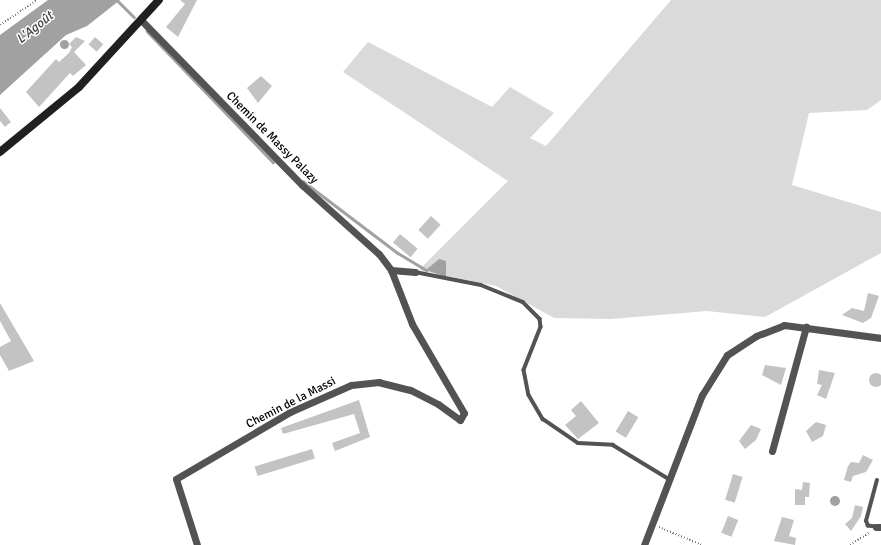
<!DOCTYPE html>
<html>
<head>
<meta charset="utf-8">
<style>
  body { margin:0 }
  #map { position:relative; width:881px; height:545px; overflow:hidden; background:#fff; font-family:Signika,sans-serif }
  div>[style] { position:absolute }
  .green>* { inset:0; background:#dadada }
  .water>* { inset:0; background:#a1a1a1 }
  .round { border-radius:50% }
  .stream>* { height:2.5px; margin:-1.25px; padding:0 1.25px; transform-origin:1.25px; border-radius:1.25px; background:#a1a1a1 }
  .building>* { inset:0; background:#c3c3c3; transform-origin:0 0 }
  .path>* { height:1.5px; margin-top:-0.75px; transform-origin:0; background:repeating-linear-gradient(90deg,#757575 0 1px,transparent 0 3px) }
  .service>* { height:3.5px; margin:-1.75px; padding:0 1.75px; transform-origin:1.75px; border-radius:1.75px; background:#535353 }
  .minor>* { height:7px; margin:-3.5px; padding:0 3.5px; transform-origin:3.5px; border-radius:3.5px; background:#535353 }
  .secondary>* { height:8px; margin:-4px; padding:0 4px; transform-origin:4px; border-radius:4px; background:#202020 }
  span { translate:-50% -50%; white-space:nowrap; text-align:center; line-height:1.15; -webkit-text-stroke:3px #fff; paint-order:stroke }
  .street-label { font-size:12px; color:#000 }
  .water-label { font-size:13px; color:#424242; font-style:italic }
</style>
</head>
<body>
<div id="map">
  <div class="green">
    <i style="clip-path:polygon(671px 0,881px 0,881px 100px,867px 110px,809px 113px,792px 185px,881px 212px,881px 253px,765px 317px,707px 311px,611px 319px,554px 318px,496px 286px,419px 270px,508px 181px,343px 72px,368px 42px,492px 107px,510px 87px,554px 113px,530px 138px,546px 146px)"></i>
  </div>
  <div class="water">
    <i style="clip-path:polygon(48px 0,120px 0,87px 26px,66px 35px,0 95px,0 35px)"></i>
    <i class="round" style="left:59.5px;top:39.5px;width:9px;height:9px"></i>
    <i style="clip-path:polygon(439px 259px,446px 261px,446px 277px,426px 270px)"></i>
    <i class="round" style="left:830px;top:496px;width:10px;height:10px"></i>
  </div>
  <div class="stream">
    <i style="left:117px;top:0;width:24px;rotate:45deg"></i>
    <i style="left:147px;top:31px;width:182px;rotate:46.1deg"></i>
    <i style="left:303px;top:181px;width:119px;rotate:37.2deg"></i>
    <i style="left:398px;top:253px;width:33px;rotate:31deg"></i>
  </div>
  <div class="building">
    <i style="clip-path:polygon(180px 0,197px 0,178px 37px,166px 27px,185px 4px)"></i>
    <i style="clip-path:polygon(76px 37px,85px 41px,74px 52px,86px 65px,73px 76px,70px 73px,39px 107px,26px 92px,56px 59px,59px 62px,69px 53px,72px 47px,69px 44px)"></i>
    <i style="left:95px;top:37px;width:11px;height:10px;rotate:41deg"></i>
    <i style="clip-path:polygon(261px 76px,272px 86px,258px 103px,247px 88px)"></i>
    <i style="clip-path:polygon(0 108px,11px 122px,5px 127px,0 121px)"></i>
    <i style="left:431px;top:216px;width:13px;height:19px;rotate:42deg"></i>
    <i style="left:400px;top:234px;width:23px;height:11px;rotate:40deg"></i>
    <i style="clip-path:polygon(868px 293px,879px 296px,871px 318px,863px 323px,842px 315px,852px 308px,864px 311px)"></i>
    <i style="clip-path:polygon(0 303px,34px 361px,9px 371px,0 355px,0 347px,11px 341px,0 321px)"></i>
    <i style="clip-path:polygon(765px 365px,786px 368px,781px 385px,762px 375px)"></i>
    <i style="clip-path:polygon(819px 370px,835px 373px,826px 399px,817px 395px,822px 385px,817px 384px)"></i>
    <i class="round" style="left:869px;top:373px;width:14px;height:14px"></i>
    <i style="clip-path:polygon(359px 400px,370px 437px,335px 451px,332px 443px,360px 433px,354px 414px,283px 434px,281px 428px)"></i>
    <i style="clip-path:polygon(581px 401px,599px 423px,578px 439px,565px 425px,576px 416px,571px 410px)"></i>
    <i style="left:628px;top:411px;width:12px;height:24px;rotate:31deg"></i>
    <i style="clip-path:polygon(816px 422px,826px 425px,823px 436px,812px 442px,806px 431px)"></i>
    <i style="clip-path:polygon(751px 425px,761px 429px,756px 440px,745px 449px,739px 441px)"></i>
    <i style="left:312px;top:449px;width:10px;height:60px;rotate:73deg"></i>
    <i style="clip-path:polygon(863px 455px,873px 460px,866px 472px,853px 476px,851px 482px,844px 480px,848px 466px,851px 462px,859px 463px)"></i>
    <i style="left:733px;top:474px;width:10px;height:27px;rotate:17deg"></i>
    <i style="clip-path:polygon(803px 482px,810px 483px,809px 497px,805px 497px,805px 505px,795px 505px,795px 489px,802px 490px)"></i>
    <i style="clip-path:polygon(855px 505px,863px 507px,861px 516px,851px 531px,845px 524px,852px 518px)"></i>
    <i style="left:728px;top:516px;width:11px;height:18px;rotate:22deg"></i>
    <i style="clip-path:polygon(782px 517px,794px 520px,789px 536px,796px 538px,795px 545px,774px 541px)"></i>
  </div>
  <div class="path">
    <i style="left:0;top:25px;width:45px;rotate:-34deg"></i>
    <i style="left:659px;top:527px;width:47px;rotate:22.7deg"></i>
    <i style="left:850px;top:545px;width:24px;rotate:-33deg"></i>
  </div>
  <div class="service">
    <i style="left:415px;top:272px;width:67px;rotate:11.1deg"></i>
    <i style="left:481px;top:285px;width:45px;rotate:22deg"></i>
    <i style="left:523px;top:302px;width:24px;rotate:45deg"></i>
    <i style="left:540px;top:319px;width:8px;rotate:83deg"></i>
    <i style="left:541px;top:327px;width:46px;rotate:111.6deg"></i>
    <i style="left:524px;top:370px;width:25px;rotate:79deg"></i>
    <i style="left:529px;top:395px;width:28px;rotate:60deg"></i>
    <i style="left:543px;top:419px;width:42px;rotate:34.4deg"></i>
    <i style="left:578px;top:443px;width:35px;rotate:3deg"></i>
    <i style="left:613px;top:445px;width:66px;rotate:31.3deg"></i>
    <i style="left:876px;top:527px;width:8px;rotate:-173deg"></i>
    <i style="left:868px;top:526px;width:5px;rotate:-112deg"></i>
    <i style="left:866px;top:521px;width:42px;rotate:-75deg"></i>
  </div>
  <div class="minor">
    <i style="left:141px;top:20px;width:231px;rotate:45.7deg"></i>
    <i style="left:302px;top:185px;width:103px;rotate:41.9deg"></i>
    <i style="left:379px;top:254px;width:20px;rotate:53deg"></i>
    <i style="left:391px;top:270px;width:58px;rotate:68.7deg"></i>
    <i style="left:412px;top:324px;width:103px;rotate:59.7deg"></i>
    <i style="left:464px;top:413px;width:8px;rotate:120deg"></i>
    <i style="left:460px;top:420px;width:27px;rotate:-144deg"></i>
    <i style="left:438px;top:404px;width:31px;rotate:-153deg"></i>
    <i style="left:410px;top:390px;width:32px;rotate:-166deg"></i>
    <i style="left:379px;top:382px;width:28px;rotate:174deg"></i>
    <i style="left:351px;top:385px;width:67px;rotate:156.1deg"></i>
    <i style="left:290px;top:412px;width:132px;rotate:149.6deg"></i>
    <i style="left:176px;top:479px;width:69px;rotate:72.3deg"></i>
    <i style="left:391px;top:270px;width:24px;rotate:5deg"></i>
    <i style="left:772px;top:451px;width:129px;rotate:-74.7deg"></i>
    <i style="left:876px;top:527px;width:5px"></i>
    <i style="left:644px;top:545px;width:161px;rotate:-68.9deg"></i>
    <i style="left:702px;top:395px;width:47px;rotate:-58deg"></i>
    <i style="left:727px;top:355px;width:35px;rotate:-33deg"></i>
    <i style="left:756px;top:336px;width:30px;rotate:-21deg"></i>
    <i style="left:784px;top:325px;width:98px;rotate:7.6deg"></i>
  </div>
  <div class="secondary">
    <i style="left:0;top:152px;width:102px;rotate:-39.4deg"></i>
    <i style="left:79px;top:87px;width:118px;rotate:-47.4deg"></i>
  </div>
  <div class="street-label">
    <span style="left:272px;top:138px;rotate:45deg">Chemin de Massy Palazy</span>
    <span style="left:291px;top:403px;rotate:-27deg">Chemin de la Massi</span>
  </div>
  <div class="water-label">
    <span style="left:35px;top:28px;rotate:-39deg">L'Agoût</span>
  </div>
</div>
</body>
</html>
